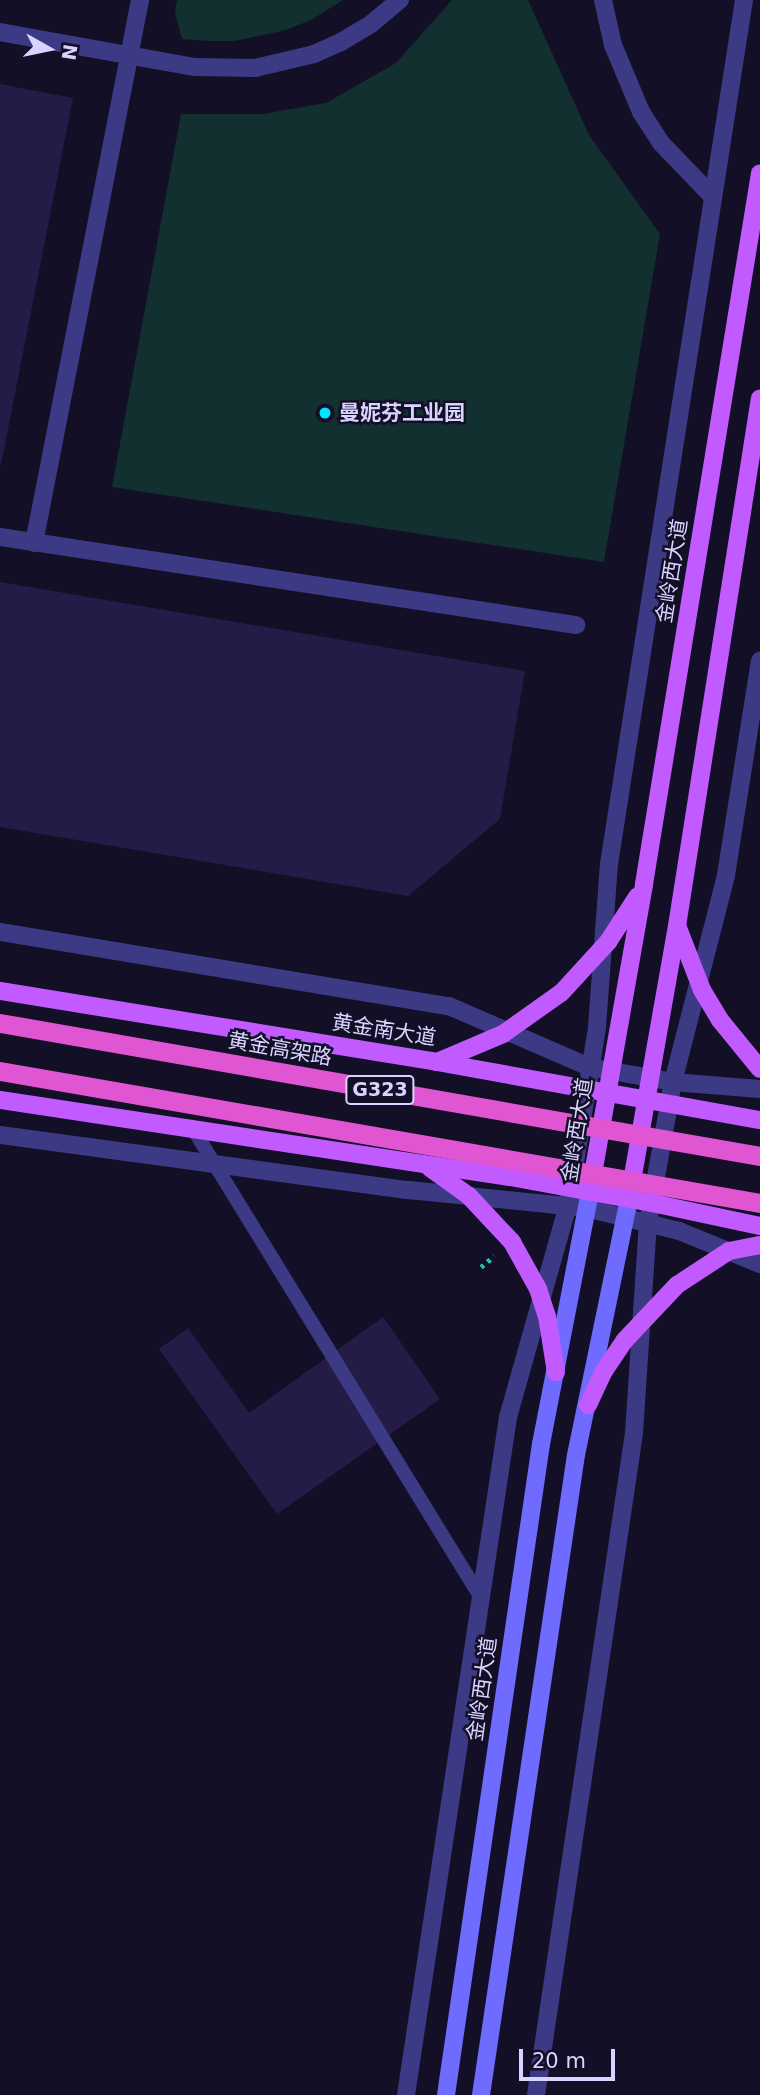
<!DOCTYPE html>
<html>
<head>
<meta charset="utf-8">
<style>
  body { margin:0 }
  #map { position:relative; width:760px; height:2095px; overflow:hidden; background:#130f26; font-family:"DejaVu Sans","Noto Sans SC",sans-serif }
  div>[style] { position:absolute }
  .green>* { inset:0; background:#12302f }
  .building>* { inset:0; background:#241b47 }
  .path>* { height:4.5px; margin-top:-2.25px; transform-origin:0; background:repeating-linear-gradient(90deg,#2fb8b0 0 3.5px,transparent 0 8.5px) }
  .service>* { height:14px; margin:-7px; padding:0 7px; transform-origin:7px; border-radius:7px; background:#3d3a85 }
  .minor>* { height:18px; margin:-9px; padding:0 9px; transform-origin:9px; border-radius:9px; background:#3d3a85 }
  .tertiary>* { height:18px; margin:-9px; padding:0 9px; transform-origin:9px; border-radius:9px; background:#3d3a85 }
  .secondary>* { height:18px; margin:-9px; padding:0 9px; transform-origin:9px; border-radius:9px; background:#6f6bff }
  .primary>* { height:18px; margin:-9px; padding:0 9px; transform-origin:9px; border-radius:9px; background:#c25bff }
  .trunk>* { height:19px; margin:-9.5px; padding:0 9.5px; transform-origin:9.5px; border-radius:9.5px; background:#e055d1 }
  .dots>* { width:19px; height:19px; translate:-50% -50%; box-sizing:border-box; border:4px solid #130f26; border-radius:50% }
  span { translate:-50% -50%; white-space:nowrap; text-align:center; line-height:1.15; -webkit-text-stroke:5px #130f26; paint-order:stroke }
  .shield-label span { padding:2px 5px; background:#130f26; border:2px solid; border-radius:5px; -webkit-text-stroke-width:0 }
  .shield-label { font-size:19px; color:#d9d4ff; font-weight:700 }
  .poi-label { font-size:21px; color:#d9d4ff; font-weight:700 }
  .left { translate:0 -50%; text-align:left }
  .street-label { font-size:21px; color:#d9d4ff }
  .north { position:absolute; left:14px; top:14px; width:70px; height:70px; -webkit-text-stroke:5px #130f26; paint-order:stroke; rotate:99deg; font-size:19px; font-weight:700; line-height:28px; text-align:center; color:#d9d4ff }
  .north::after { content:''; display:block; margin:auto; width:24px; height:32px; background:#d9d4ff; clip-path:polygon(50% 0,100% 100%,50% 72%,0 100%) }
  .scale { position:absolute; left:519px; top:2049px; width:96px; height:32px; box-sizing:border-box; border:4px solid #d9d4ff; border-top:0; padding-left:9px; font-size:21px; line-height:24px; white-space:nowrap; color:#d9d4ff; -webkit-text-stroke:5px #130f26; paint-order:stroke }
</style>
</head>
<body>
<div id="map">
  <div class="green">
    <i style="clip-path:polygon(177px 0,343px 0,311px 20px,286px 30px,235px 41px,208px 41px,182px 39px,175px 13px)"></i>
    <i style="clip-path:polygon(452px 0,528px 0,589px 135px,660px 234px,604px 562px,112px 487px,181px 114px,263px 114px,326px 103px,396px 63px)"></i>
  </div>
  <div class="building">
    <i style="clip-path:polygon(0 84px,73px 98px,1px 465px,0 465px)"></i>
    <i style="clip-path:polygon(0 582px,525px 671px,500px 819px,408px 896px,0 827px)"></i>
    <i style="clip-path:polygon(383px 1317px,440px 1399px,277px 1514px,159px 1349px,188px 1328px,249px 1413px)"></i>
  </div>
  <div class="path">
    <i style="left:481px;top:1267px;width:17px;rotate:-40deg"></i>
  </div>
  <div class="service">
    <i style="left:193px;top:1129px;width:550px;rotate:58.45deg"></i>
  </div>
  <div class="minor">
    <i style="left:603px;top:0;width:46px;rotate:77.5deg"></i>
    <i style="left:613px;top:45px;width:73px;rotate:67.3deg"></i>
    <i style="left:641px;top:112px;width:37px;rotate:57deg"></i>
    <i style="left:661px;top:143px;width:74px;rotate:46.1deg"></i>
    <i style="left:0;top:32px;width:198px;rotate:10.2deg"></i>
    <i style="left:195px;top:67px;width:60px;rotate:1deg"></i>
    <i style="left:255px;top:68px;width:61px;rotate:-13.3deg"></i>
    <i style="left:314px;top:54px;width:30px;rotate:-24deg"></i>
    <i style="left:341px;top:42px;width:35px;rotate:-31deg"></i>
    <i style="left:371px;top:24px;width:38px;rotate:-40deg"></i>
    <i style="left:0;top:537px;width:583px;rotate:8.69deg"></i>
    <i style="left:34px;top:543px;width:553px;rotate:-78.95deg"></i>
  </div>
  <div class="tertiary">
    <i style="left:0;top:932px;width:455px;rotate:9.4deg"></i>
    <i style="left:449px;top:1006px;width:153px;rotate:23.5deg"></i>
    <i style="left:589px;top:1067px;width:85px;rotate:10.1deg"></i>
    <i style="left:673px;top:1082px;width:87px;rotate:4.6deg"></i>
    <i style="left:0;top:1135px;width:413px;rotate:7.7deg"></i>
    <i style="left:409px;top:1190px;width:178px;rotate:5.8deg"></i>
    <i style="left:586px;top:1208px;width:96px;rotate:13.9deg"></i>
    <i style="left:679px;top:1231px;width:87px;rotate:22.2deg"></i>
    <i style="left:406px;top:2095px;width:686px;rotate:-81.44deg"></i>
    <i style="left:508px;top:1417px;width:220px;rotate:-74.2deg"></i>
    <i style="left:568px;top:1205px;width:180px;rotate:-80.7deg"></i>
    <i style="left:597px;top:1027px;width:163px;rotate:-85.8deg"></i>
    <i style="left:609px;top:864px;width:874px;rotate:-81.12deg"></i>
    <i style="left:536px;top:2095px;width:669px;rotate:-81.58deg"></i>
    <i style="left:634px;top:1433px;width:211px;rotate:-86.2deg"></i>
    <i style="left:648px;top:1222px;width:142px;rotate:-79.9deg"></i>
    <i style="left:673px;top:1082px;width:214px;rotate:-75.6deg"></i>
    <i style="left:726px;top:875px;width:217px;rotate:-81deg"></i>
  </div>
  <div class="secondary">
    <i style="left:446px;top:2095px;width:658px;rotate:-81.7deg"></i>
    <i style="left:541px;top:1444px;width:258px;rotate:-79deg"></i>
    <i style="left:481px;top:2095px;width:647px;rotate:-81.56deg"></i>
    <i style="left:576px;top:1455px;width:262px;rotate:-78.3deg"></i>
  </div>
  <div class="primary">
    <i style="left:678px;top:928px;width:66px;rotate:68.8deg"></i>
    <i style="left:702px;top:990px;width:35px;rotate:59deg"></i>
    <i style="left:720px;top:1020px;width:63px;rotate:50.8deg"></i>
    <i style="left:0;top:991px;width:443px;rotate:9.2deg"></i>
    <i style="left:437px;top:1062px;width:328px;rotate:10.2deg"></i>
    <i style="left:437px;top:1062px;width:72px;rotate:-23deg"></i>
    <i style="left:503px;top:1034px;width:72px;rotate:-35.4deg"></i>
    <i style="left:562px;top:992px;width:68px;rotate:-47.4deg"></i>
    <i style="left:608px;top:942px;width:54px;rotate:-57.2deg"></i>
    <i style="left:0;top:1100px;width:516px;rotate:8.59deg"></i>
    <i style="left:510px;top:1177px;width:144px;rotate:10.4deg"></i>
    <i style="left:652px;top:1203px;width:110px;rotate:12deg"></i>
    <i style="left:430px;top:1168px;width:48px;rotate:35.7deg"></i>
    <i style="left:469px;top:1196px;width:63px;rotate:46.9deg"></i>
    <i style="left:512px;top:1242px;width:54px;rotate:61deg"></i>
    <i style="left:538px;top:1289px;width:28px;rotate:72deg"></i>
    <i style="left:547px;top:1316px;width:57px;rotate:80.9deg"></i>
    <i style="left:590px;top:1191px;width:312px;rotate:-80deg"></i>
    <i style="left:644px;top:884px;width:720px;rotate:-80.73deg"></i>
    <i style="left:629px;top:1198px;width:276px;rotate:-80deg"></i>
    <i style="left:677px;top:926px;width:534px;rotate:-81.07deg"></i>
    <i style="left:588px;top:1405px;width:38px;rotate:-65deg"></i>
    <i style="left:604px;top:1371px;width:37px;rotate:-56deg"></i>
    <i style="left:625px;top:1340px;width:76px;rotate:-46.6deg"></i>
    <i style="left:677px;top:1285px;width:62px;rotate:-33.2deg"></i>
    <i style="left:729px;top:1251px;width:32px;rotate:-11deg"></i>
  </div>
  <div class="trunk">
    <i style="left:0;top:1023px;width:772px;rotate:9.93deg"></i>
    <i style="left:0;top:1071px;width:771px;rotate:9.85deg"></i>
  </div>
  <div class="dots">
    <i style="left:325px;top:413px;background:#00e5ff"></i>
  </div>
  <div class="shield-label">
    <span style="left:380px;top:1090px">G323</span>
  </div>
  <div class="poi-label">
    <span class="left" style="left:339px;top:413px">曼妮芬工业园</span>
  </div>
  <div class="street-label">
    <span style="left:672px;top:571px;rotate:-81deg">金岭西大道</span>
    <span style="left:384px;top:1030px;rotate:9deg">黄金南大道</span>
    <span style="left:280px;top:1049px;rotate:10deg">黄金高架路</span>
    <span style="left:577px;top:1130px;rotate:-81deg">金岭西大道</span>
    <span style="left:482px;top:1689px;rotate:-82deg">金岭西大道</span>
  </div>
  <div class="north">N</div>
  <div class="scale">20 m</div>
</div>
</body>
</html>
